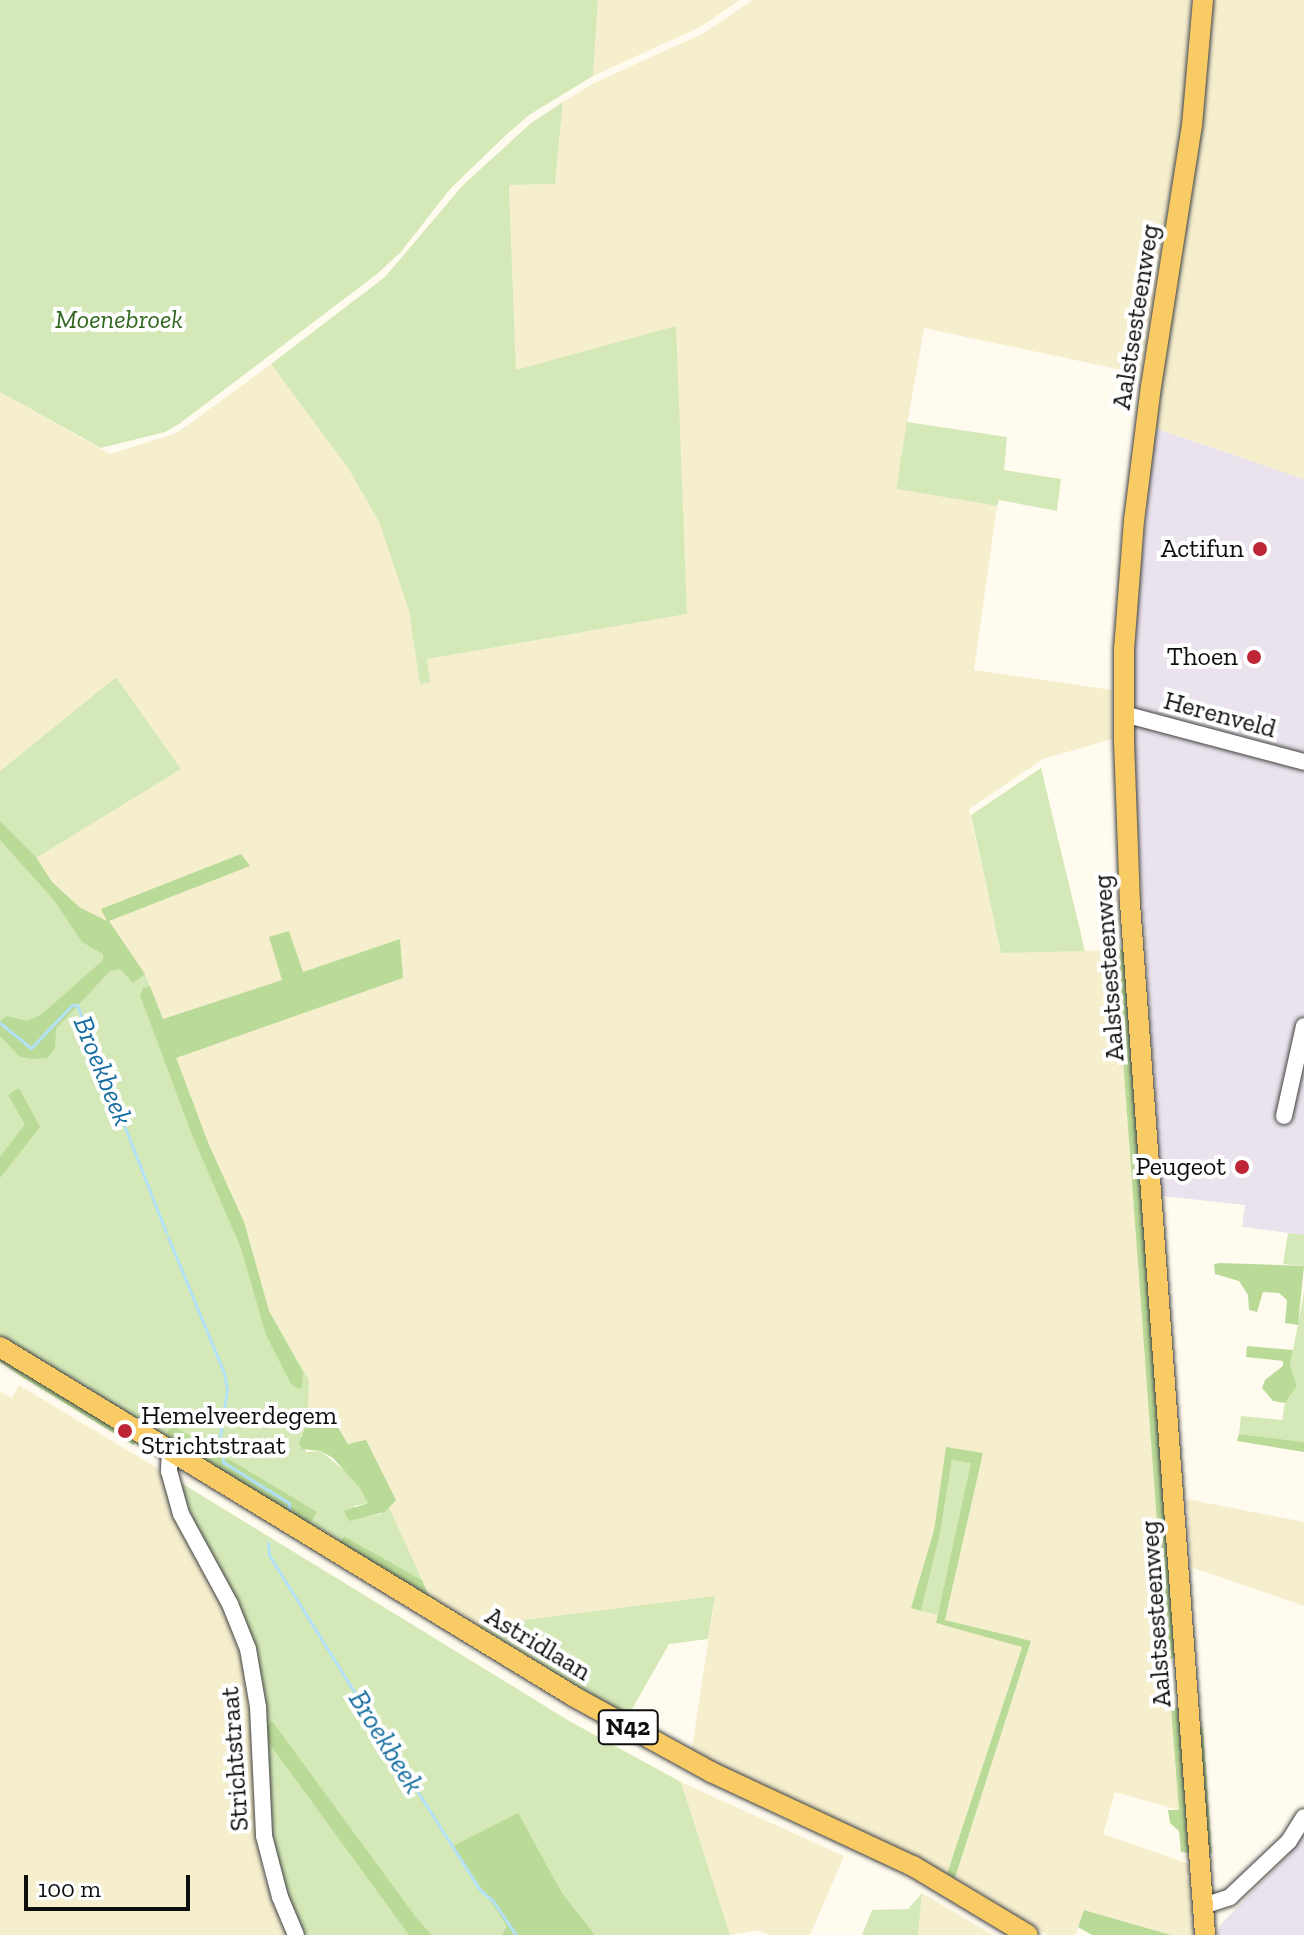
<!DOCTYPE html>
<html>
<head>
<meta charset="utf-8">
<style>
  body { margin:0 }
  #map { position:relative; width:1304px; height:1935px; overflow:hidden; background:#fffbee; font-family:"Zilla Slab",serif }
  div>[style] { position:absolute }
  .industrial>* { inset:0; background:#eae2ec }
  .farmland>* { inset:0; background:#f5efce }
  .green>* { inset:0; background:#d5e9b8 }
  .forest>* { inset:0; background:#bada97; transform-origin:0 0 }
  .stream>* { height:3px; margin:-1.5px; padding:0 1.5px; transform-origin:1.5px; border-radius:1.5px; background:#b3e1f6 }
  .roads { filter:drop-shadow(0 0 2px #414141) drop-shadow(0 0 2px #414141) }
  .minor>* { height:16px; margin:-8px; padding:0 8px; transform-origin:8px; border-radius:8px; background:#fff }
  .major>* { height:20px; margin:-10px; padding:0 10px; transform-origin:10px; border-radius:10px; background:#f8cb65 }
  .dots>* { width:22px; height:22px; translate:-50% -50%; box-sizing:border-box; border:4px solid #fff; border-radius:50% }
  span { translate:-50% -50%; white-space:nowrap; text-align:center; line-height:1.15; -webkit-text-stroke:8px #fff; paint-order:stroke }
  .shield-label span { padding:2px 6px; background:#fff; border:2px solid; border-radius:6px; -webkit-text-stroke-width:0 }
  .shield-label { font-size:24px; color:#0e0e0e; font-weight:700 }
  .street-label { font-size:26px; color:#0e0e0e }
  .park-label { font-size:26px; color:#31661e; font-style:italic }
  .poi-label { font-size:26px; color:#0e0e0e }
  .right { translate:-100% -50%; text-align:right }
  .left { translate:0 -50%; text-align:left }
  .water-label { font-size:28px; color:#166da0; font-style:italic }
  .scale { position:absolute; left:24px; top:1875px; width:166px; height:36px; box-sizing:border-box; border:4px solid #0e0e0e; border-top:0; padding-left:10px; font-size:24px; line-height:28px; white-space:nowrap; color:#0e0e0e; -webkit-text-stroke:6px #fff; paint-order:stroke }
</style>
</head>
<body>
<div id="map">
  <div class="industrial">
    <i style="clip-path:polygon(1155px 428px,1304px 479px,1304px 1235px,1242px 1227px,1245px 1205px,1162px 1196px,1132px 738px,1132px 656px)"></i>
    <i style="clip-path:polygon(1304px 1829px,1304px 1935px,1216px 1935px,1222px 1923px,1289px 1854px)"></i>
  </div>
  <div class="farmland">
    <i style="clip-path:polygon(598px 0,740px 0,700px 27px,593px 76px)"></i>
    <i style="clip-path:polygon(753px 0,1191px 0,1183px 114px,1141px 374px,924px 328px,896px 489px,997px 506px,974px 670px,1112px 690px,1112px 739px,1043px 759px,969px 809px,1001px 953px,1115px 950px,1179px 1810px,1115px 1792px,1103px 1834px,1189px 1864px,1194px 1935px,1171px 1935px,1085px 1910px,1075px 1935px,1047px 1935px,955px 1878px,1031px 1642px,945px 1620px,983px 1453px,946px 1448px,934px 1530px,911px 1608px,938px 1615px,936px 1623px,1022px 1646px,947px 1874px,691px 1755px,715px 1597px,475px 1626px,431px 1601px,389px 1507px,333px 1419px,308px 1420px,309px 1380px,269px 1311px,244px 1222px,209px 1145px,176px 1057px,403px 978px,399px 940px,303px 972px,269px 938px,283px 980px,163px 1019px,145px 974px,108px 922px,79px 907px,52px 882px,36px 857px,181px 769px,116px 677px,0 771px,0 392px,110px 454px,177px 433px,271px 364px,348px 468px,379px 522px,409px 611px,421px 684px,427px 659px,687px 614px,516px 370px,509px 185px,555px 184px,563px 102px,594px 83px,704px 33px)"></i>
    <i style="clip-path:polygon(1213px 0,1304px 0,1304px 479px,1155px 428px,1201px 123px)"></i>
    <i style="clip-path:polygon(19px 1385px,157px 1468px,163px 1479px,235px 1628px,250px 1690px,255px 1831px,265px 1880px,289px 1935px,0 1935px,0 1392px,12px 1398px)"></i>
    <i style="clip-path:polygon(1187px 1499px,1304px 1522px,1304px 1606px,1191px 1567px)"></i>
    <i style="clip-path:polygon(681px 1782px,844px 1856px,810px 1935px,769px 1935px,759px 1930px,730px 1935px)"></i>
    <i style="clip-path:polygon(922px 1893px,993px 1935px,918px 1935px)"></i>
  </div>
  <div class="green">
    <i style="clip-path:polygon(0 0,598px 0,593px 76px,529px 115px,506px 135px,451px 188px,400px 253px,377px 274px,179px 424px,165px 432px,101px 448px,0 392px)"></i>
    <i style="clip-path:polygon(563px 102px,555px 184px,509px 185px,516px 370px,676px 326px,687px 614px,427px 659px,430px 682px,420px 684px,409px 611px,379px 522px,348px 468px,271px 364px,385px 277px,463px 185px,531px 123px)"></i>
    <i style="clip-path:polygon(907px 422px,1007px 437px,1004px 470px,1061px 479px,1057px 511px,999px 500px,997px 506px,896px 489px)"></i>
    <i style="clip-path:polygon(116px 677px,181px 769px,36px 858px,52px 882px,105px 930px,145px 974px,209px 1145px,244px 1222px,269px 1311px,309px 1380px,308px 1420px,301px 1437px,306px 1452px,321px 1451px,353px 1478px,369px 1503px,354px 1506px,363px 1517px,381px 1514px,389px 1507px,422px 1580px,344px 1536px,338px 1545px,308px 1525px,315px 1513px,173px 1426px,163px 1439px,0 1336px,0 771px)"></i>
    <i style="clip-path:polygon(1041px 768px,1085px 951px,1001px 953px,971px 815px)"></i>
    <i style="clip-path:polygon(1288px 1233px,1304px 1235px,1304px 1266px,1283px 1264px)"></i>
    <i style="clip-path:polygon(1304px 1292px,1304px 1442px,1239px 1434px,1241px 1416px,1282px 1420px,1285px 1403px,1297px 1386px,1290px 1366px)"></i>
    <i style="clip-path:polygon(952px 1460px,972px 1463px,938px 1615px,921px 1611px,940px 1534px)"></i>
    <i style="clip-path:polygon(178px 1481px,571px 1722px,681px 1782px,730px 1935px,595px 1935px,562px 1893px,453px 1846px,508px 1926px,502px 1935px,432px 1935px,415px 1916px,379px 1892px,409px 1935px,304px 1935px,280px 1876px,270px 1825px,265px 1704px)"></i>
    <i style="clip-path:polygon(715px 1596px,708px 1639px,669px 1644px,627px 1718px,475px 1626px)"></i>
    <i style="clip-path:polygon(922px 1893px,918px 1935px,862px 1935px,872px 1910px,908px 1909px)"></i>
  </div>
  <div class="forest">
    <i style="clip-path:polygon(0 821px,36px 857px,52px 882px,79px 907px,107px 921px,101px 909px,241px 854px,250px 866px,109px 921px,145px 974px,133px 983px,120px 969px,110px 971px,56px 1029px,55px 1048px,47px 1058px,32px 1059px,20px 1057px,0 1036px,0 1021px,7px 1016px,27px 1021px,41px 1015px,103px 960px,103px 954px,82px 942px,54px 900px,0 840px)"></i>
    <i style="clip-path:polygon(289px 931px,303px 972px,400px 939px,403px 978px,176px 1058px,209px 1145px,244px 1222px,269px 1311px,303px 1372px,302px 1387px,299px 1389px,291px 1384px,266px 1335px,241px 1248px,192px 1135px,140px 995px,143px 988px,150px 986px,163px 1019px,282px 980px,269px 937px)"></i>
    <i style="clip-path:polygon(1125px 949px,1179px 1657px,1167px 1659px,1115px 950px)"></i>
    <i style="clip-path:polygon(19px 1088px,40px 1127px,0 1178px,0 1157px,25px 1124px,8px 1095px)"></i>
    <i style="clip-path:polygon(1220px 1263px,1304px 1266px,1298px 1325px,1285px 1323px,1287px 1300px,1279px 1293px,1263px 1292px,1257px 1312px,1249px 1310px,1248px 1295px,1239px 1281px,1215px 1274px,1214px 1264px)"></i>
    <i style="clip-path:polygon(1247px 1346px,1293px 1350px,1290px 1365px,1297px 1386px,1285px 1403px,1273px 1401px,1262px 1388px,1265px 1380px,1283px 1366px,1283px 1361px,1246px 1357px)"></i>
    <i style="clip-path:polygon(0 1352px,139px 1438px,133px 1445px,22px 1377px,0 1362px)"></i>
    <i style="clip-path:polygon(333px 1419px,348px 1444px,366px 1440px,396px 1500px,385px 1512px,349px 1521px,344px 1511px,368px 1503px,359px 1487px,333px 1458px,321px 1451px,302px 1449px,299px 1443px,308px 1420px)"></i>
    <i style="left:172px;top:1425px;width:169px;height:17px;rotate:31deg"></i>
    <i style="clip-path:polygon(1239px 1434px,1304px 1442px,1304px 1452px,1237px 1441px)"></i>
    <i style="clip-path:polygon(946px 1447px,983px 1453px,945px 1620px,1031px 1641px,955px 1878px,947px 1874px,1022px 1647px,936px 1623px,971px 1463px,952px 1460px,940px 1534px,921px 1611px,911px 1608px,934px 1530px)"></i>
    <i style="clip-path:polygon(344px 1536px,422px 1580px,431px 1601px,338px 1545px)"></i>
    <i style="clip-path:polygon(1183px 1706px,1185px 1728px,1203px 1727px,1212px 1853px,1203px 1855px,1181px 1852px,1179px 1831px,1170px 1823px,1168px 1810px,1179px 1810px,1171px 1708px)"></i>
    <i style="clip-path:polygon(272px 1721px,415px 1916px,432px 1935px,409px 1935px,269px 1743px,266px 1728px)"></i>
    <i style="clip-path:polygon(518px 1813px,562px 1893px,595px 1935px,502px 1935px,507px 1926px,453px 1846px)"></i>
    <i style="clip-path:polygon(1084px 1910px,1171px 1935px,1092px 1935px,1078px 1927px)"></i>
  </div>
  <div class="stream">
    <i style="left:0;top:1023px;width:40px;rotate:39deg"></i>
    <i style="left:31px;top:1048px;width:59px;rotate:-46.4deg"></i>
    <i style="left:72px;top:1005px;width:5px"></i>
    <i style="left:77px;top:1005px;width:244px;rotate:68.6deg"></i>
    <i style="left:168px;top:1237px;width:147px;rotate:67.6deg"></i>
    <i style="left:224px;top:1373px;width:16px;rotate:79deg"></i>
    <i style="left:227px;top:1389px;width:49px;rotate:98.3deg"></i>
    <i style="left:223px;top:1448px;width:14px;rotate:90deg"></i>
    <i style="left:223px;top:1462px;width:78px;rotate:31.8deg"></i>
    <i style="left:289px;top:1503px;width:6px;rotate:90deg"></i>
    <i style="left:268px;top:1543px;width:12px;rotate:85deg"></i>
    <i style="left:269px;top:1555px;width:163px;rotate:58.1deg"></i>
    <i style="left:355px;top:1693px;width:233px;rotate:57.6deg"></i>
    <i style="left:480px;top:1890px;width:17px;rotate:40deg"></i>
    <i style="left:493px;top:1901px;width:41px;rotate:55.9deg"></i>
  </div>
  <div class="roads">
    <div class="minor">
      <i style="left:1124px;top:714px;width:186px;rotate:14.9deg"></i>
      <i style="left:1284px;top:1116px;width:92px;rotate:-77.5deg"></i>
      <i style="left:170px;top:1450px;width:21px;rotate:93deg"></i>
      <i style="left:169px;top:1471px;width:45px;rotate:74.4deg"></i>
      <i style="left:181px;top:1514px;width:102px;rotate:61.4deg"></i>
      <i style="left:230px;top:1604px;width:48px;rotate:68.2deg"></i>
      <i style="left:248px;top:1649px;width:59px;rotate:80.2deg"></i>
      <i style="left:258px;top:1707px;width:129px;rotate:87.3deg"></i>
      <i style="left:264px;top:1836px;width:63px;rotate:75.3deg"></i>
      <i style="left:280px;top:1897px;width:41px;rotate:67.2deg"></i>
      <i style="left:1203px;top:1906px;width:28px;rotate:-18deg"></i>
      <i style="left:1230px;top:1897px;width:81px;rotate:-43.5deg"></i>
      <i style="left:1289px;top:1841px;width:28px;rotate:-58deg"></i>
    </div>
    <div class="major">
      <i style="left:1203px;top:0;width:125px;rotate:95deg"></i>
      <i style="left:1192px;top:125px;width:264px;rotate:98.9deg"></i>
      <i style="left:1151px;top:386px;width:135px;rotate:97.2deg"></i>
      <i style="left:1134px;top:520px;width:129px;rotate:94.4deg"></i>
      <i style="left:1124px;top:649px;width:92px;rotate:90deg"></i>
      <i style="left:1124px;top:741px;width:162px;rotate:87.9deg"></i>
      <i style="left:1130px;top:903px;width:1035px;rotate:85.84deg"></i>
      <i style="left:0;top:1347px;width:671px;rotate:31.34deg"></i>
      <i style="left:573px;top:1696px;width:158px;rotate:28.8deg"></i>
      <i style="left:711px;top:1772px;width:223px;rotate:25deg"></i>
      <i style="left:913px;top:1866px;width:134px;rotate:31deg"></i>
    </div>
  </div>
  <div class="dots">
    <i style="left:1260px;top:549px;background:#be2537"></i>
    <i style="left:1254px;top:657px;background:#be2537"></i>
    <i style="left:1242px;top:1167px;background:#be2537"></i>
    <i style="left:125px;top:1431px;background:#be2537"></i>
  </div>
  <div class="shield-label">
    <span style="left:628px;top:1727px">N42</span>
  </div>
  <div class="street-label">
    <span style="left:1136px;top:317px;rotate:-81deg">Aalstsesteenweg</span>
    <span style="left:1220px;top:715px;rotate:15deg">Herenveld</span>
    <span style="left:1109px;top:968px;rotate:-94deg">Aalstsesteenweg</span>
    <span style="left:1156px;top:1614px;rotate:-94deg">Aalstsesteenweg</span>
    <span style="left:538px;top:1644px;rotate:31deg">Astridlaan</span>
    <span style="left:235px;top:1759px;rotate:-94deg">Strichtstraat</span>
  </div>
  <div class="park-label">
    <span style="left:119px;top:320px">Moenebroek</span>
  </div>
  <div class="poi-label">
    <span class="right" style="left:1244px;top:549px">Actifun</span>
    <span class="right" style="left:1238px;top:657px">Thoen</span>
    <span class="right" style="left:1226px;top:1167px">Peugeot</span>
    <span class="left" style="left:141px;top:1431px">Hemelveerdegem<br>Strichtstraat</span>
  </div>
  <div class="water-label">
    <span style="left:103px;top:1071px;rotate:68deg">Broekbeek</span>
    <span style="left:386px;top:1742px;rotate:58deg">Broekbeek</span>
  </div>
  <div class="scale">100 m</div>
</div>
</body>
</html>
